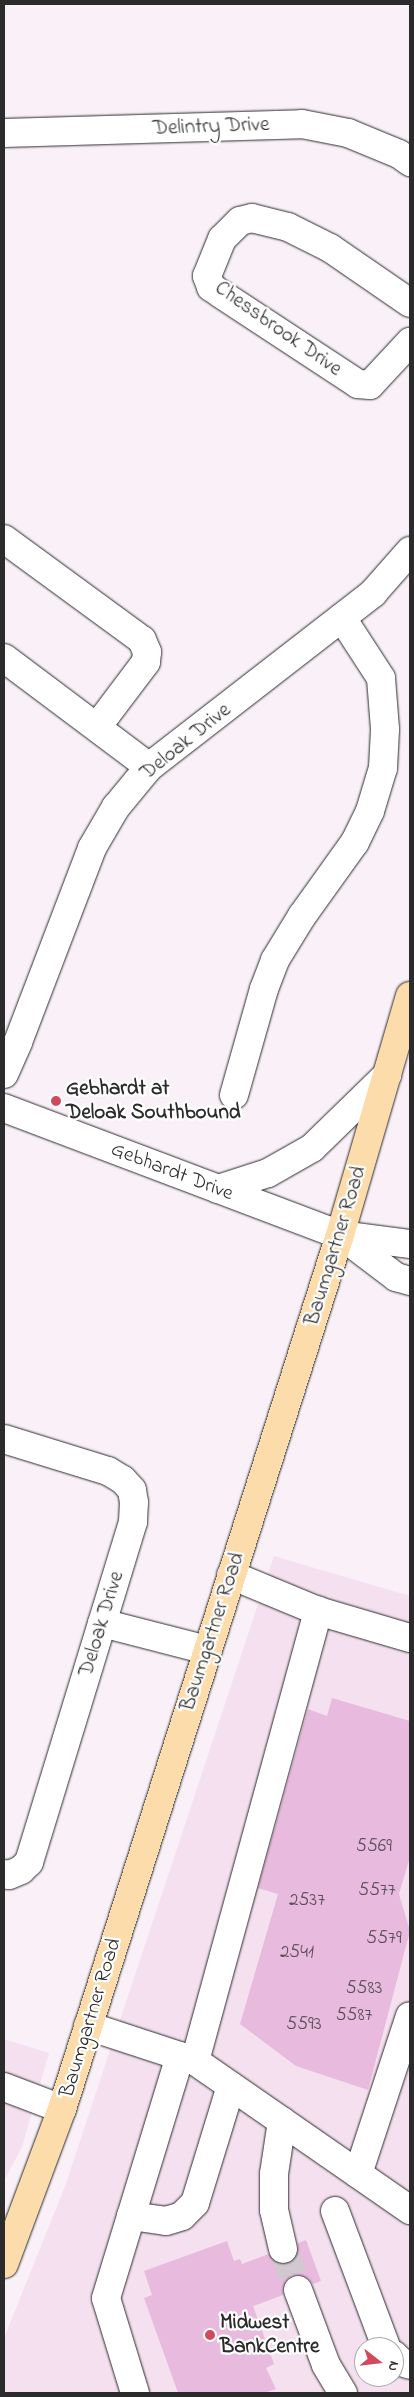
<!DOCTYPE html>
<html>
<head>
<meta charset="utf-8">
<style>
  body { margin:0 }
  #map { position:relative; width:414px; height:2397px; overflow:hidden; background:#faf1f8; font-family:"Indie Flower",sans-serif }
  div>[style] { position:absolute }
  .built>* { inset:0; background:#f5e0f0 }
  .building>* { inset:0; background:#e8badd }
  .minor-tunnel>* { height:28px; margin-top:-14px; transform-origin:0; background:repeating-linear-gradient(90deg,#d1c9cf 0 28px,transparent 0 42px) }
  .roads { filter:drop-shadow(0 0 1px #2b2b2b) drop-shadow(0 0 1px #2b2b2b) }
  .minor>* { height:28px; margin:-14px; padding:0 14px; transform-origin:14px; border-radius:14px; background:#fff }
  .major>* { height:28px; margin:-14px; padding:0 14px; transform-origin:14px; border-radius:14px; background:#fddcac }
  .dots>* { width:14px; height:14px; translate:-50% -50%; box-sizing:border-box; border:2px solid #fff; border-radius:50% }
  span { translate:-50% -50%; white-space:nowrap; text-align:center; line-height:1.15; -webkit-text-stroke:4.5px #fff; paint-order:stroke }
  .number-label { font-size:19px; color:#5a4f58 }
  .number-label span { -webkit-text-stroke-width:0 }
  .street-label { font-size:21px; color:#2b2b2b }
  .poi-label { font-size:21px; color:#2b2b2b; font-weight:700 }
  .left { translate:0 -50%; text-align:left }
  .frame { position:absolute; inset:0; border:5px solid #2b2b2b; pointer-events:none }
  .north { position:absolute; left:354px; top:2337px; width:50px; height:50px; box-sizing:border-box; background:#fff; border:1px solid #aaa; border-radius:50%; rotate:106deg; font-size:14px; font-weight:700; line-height:20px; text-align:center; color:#2b2b2b }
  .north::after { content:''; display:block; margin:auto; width:18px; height:22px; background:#d1495b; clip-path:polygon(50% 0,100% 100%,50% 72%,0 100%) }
</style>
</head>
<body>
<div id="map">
  <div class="built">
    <i style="clip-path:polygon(evenodd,274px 1556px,410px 1596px,410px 2393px,4px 2393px,4px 2338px,65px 2186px,274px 1556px,364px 2347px,394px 2347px,394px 2377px,364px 2377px,364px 2347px)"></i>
    <i style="clip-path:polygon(4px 2039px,49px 2053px,22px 2147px,4px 2181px)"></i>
  </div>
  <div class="building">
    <i style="clip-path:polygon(332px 1698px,410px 1721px,410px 1857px,399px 1894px,410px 1931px,368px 2090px,296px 2066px,240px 2024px,278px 1894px,258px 1888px,308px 1709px,327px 1716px)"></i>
    <i style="clip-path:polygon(306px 2240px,321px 2281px,313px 2284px,308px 2278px,300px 2275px,293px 2275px,286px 2280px,283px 2288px,283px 2295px,253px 2306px,274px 2364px,266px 2368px,276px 2389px,263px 2393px,178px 2393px,144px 2298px,152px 2295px,144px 2271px,227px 2241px,234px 2261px,240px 2259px,242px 2264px,269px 2254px,278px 2264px,286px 2264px,293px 2261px,298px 2254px,298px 2243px)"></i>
  </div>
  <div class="minor-tunnel">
    <i style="left:283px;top:2249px;width:44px;rotate:69.9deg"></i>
  </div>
  <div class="roads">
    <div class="minor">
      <i style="left:4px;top:133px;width:298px;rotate:-1.7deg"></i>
      <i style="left:302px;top:124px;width:47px;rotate:11.1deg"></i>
      <i style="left:348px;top:133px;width:55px;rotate:22.4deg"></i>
      <i style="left:399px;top:154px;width:14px;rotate:36deg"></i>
      <i style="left:410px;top:303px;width:97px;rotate:-145.5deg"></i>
      <i style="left:330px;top:248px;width:47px;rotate:-153.4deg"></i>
      <i style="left:288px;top:227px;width:37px;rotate:-166deg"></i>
      <i style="left:252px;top:218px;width:12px;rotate:166deg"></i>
      <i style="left:240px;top:221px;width:25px;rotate:135deg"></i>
      <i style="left:222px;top:239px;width:40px;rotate:112deg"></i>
      <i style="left:207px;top:276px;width:12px;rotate:70deg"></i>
      <i style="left:211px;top:287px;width:12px;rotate:35deg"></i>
      <i style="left:221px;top:294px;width:164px;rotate:33.3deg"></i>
      <i style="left:358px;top:384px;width:12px;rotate:5deg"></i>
      <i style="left:370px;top:385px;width:59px;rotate:-47.1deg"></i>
      <i style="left:4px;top:539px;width:171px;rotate:36.2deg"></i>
      <i style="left:142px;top:640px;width:13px;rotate:67deg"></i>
      <i style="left:147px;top:652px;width:10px;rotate:96deg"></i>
      <i style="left:146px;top:662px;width:81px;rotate:127deg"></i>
      <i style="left:4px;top:658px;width:181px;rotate:36.9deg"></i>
      <i style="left:4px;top:1074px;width:35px;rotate:-66deg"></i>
      <i style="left:18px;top:1042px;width:208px;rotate:-69.1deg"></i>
      <i style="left:92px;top:848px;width:48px;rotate:-59.7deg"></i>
      <i style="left:116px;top:807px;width:52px;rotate:-50.5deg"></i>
      <i style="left:149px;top:767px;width:284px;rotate:-37.8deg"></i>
      <i style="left:373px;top:593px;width:56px;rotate:-48.6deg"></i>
      <i style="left:234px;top:1095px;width:110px;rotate:-74.2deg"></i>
      <i style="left:264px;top:989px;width:31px;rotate:-69deg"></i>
      <i style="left:275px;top:960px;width:52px;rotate:-58.5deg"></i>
      <i style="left:302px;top:916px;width:91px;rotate:-54.4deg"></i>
      <i style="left:355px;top:842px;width:34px;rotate:-64deg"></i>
      <i style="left:370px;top:811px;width:45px;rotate:-73.2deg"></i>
      <i style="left:383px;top:768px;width:39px;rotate:-87deg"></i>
      <i style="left:385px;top:729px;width:51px;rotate:-94.5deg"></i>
      <i style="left:381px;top:678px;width:72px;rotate:-123deg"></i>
      <i style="left:4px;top:1108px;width:359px;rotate:20.7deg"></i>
      <i style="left:340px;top:1235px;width:71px;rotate:7.3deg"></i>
      <i style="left:218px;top:1189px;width:52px;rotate:-17.7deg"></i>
      <i style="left:268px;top:1173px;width:51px;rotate:-29.6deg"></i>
      <i style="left:312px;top:1148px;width:105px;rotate:-44.2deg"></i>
      <i style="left:342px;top:1236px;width:68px;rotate:37.2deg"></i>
      <i style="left:396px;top:1277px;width:15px;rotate:16deg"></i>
      <i style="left:4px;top:1439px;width:109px;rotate:17.1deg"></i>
      <i style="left:108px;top:1471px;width:17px;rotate:31deg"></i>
      <i style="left:123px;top:1480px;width:13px;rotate:48deg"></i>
      <i style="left:132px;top:1490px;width:12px;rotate:81deg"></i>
      <i style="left:134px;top:1502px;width:20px;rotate:93deg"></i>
      <i style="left:133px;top:1522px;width:356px;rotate:107deg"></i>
      <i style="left:29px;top:1862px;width:11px;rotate:135deg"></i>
      <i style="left:21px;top:1870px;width:13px;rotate:157deg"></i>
      <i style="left:9px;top:1875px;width:5px;rotate:-169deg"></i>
      <i style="left:231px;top:1575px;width:94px;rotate:22.5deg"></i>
      <i style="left:318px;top:1611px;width:96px;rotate:16.4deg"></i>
      <i style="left:102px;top:1623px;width:108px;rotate:14.4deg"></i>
      <i style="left:88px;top:2026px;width:113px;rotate:18.1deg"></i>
      <i style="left:195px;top:2061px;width:262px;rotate:34.7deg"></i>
      <i style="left:195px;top:2061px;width:467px;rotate:-74.7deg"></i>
      <i style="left:4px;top:2087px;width:62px;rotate:20.8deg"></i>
      <i style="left:282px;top:2121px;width:54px;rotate:98.6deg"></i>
      <i style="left:274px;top:2174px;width:36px;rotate:90deg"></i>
      <i style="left:274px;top:2210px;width:40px;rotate:77deg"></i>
      <i style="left:358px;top:2174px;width:166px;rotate:-71.8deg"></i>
      <i style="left:335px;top:2211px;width:145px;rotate:69.4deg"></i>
      <i style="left:131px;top:2216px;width:35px;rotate:8deg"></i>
      <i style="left:166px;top:2221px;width:17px;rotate:-17deg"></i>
      <i style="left:182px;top:2216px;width:18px;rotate:-45deg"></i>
      <i style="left:195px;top:2203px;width:122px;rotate:-72.9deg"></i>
      <i style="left:298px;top:2290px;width:80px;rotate:69.5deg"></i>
      <i style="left:326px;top:2365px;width:33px;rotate:59deg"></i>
      <i style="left:394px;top:2355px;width:10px;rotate:45deg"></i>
      <i style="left:401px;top:2362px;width:9px;rotate:18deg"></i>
      <i style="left:135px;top:2393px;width:99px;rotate:-107deg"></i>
      <i style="left:106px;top:2298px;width:253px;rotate:-73deg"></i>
    </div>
    <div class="major">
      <i style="left:4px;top:2264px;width:165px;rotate:-69.5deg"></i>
      <i style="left:62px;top:2109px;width:917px;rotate:-72.36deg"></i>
      <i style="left:340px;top:1235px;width:249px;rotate:-73.7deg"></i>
    </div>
  </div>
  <div class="dots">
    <i style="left:56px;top:1101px;background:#d1495b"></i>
    <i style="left:210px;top:2335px;background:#d1495b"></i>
  </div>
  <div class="number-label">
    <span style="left:374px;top:1847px">5569</span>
    <span style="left:377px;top:1891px">5577</span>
    <span style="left:307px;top:1901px">2537</span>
    <span style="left:384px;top:1939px">5579</span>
    <span style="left:297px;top:1953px">2541</span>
    <span style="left:364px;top:1989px">5583</span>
    <span style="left:354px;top:2016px">5587</span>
    <span style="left:304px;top:2025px">5593</span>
  </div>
  <div class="street-label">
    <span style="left:211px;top:127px;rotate:-2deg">Delintry Drive</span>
    <span style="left:278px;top:329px;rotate:35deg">Chessbrook Drive</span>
    <span style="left:186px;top:742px;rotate:-39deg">Deloak Drive</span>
    <span style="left:172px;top:1172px;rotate:21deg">Gebhardt Drive</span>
    <span style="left:336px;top:1246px;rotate:-73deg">Baumgartner Road</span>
    <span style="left:102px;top:1624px;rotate:-73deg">Deloak Drive</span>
    <span style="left:213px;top:1632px;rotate:-72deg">Baumgartner Road</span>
    <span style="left:91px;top:2018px;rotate:-73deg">Baumgartner Road</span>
  </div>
  <div class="poi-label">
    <span class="left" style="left:66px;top:1101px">Gebhardt at<br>Deloak Southbound</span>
    <span class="left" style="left:220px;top:2335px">Midwest<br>BankCentre</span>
  </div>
  <div class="frame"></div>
  <div class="north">N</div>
</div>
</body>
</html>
